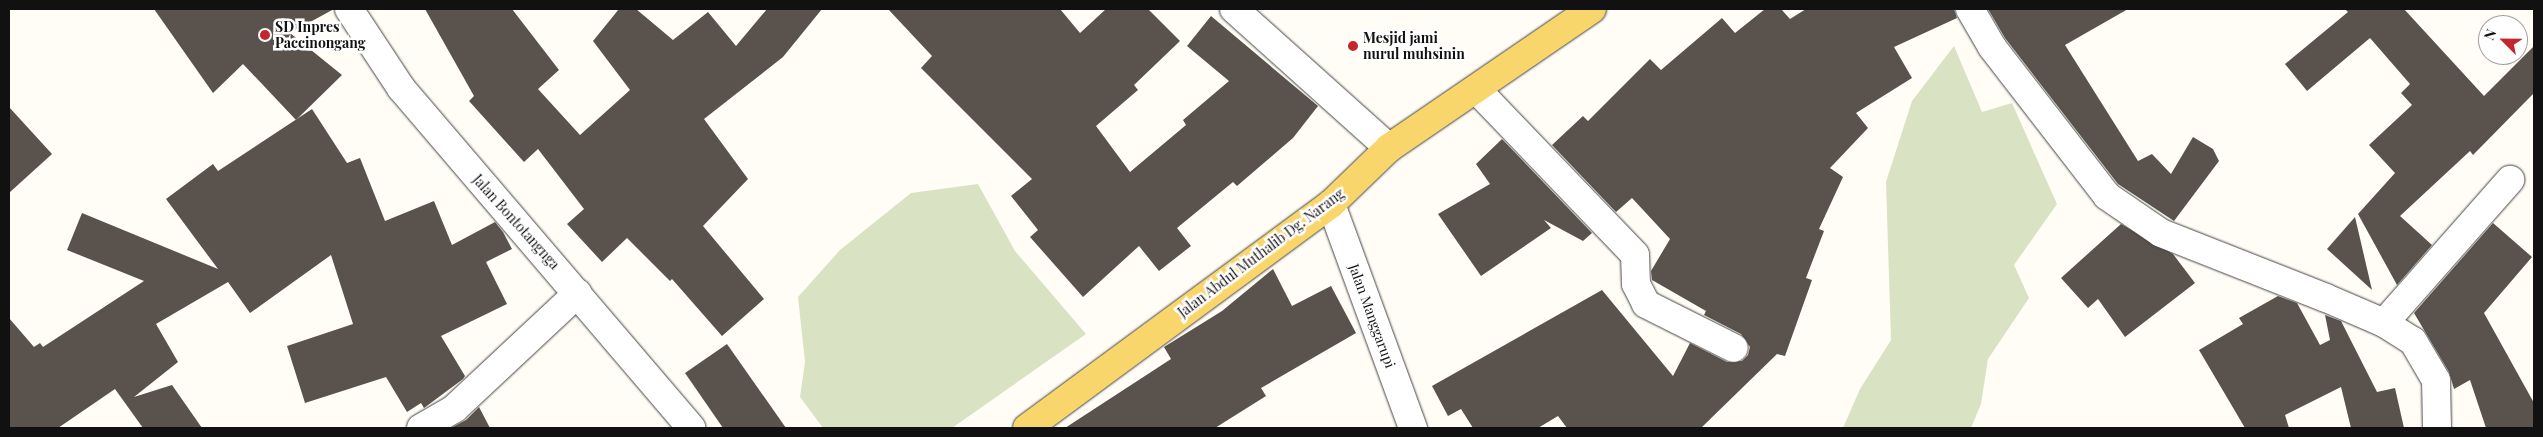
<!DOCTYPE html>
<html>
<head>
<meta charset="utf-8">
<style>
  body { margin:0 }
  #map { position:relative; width:2543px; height:437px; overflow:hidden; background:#fffdf5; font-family:"Playfair Display",serif }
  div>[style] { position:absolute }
  .cemetery>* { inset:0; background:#d9e3c4 }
  .building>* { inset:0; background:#5a524d }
  .roads { filter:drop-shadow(0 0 1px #444) drop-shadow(0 0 1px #444) }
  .street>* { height:28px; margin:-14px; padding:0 14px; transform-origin:14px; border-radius:14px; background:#fff }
  .primary>* { height:28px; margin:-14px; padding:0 14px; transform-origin:14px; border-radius:14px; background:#f9d66b }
  .dots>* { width:14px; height:14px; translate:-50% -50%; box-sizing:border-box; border:2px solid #fff; border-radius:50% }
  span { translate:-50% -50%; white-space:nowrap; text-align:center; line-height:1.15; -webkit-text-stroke:5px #fff; paint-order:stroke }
  .poi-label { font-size:14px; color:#111; font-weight:700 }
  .left { translate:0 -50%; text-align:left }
  .street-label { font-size:14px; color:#111 }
  .frame { position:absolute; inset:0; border:10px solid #111; pointer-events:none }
  .north { position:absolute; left:2478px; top:15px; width:50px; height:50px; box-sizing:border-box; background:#fff; border:1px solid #a0a0a0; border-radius:50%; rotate:293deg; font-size:14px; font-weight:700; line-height:20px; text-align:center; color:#111 }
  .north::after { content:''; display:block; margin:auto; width:18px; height:22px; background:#c4262e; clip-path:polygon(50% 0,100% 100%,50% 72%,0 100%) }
</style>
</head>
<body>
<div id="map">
  <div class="cemetery">
    <i style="clip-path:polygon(1954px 46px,1982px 112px,2012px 103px,2057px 204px,2014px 265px,2029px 298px,1988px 359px,1981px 404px,1971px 428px,1843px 428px,1860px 389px,1891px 340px,1886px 182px,1912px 101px)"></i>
    <i style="clip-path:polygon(978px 184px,1015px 251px,1086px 334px,952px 428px,823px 428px,800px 397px,805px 362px,798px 297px,840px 250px,911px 193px)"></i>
  </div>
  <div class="building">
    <i style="clip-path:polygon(154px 9px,334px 9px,290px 33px,342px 75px,296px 120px,243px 64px,213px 93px)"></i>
    <i style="clip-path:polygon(425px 9px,512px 9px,559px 70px,538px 89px,580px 135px,630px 90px,593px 41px,619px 9px,636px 9px,673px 40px,708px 12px,736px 46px,767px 9px,822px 9px,783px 57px,704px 119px,748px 179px,703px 226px,764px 299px,722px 336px,672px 279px,670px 281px,627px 238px,602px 262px,567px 224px,584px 209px,538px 149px,524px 162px,469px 101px,474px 96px)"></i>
    <i style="clip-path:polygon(888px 9px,1060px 9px,1080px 33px,1106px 9px,1148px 9px,1180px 41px,1134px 85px,1138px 90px,1096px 126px,1130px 172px,1186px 125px,1183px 120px,1229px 81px,1187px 46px,1211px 16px,1318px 106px,1293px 138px,1237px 186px,1233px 182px,1177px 228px,1191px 246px,1159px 271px,1139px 246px,1083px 297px,1030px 237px,1038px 230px,1011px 196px,1032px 179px,921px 68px,932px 56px)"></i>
    <i style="clip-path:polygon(1765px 9px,1781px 9px,1790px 19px,1806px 9px,1954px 9px,1957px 18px,1894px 47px,1912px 78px,1856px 113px,1868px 128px,1830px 168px,1843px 177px,1819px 229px,1824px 231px,1806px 278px,1812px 280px,1785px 356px,1777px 354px,1701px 428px,1567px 428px,1558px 416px,1538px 428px,1473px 428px,1461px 409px,1448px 416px,1432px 386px,1602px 290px,1673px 376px,1690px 343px,1727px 362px,1742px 361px,1748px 355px,1750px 347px,1741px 334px,1704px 315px,1706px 311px,1652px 280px,1651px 271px,1670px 239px,1632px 198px,1616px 212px,1552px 145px,1583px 116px,1588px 121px,1650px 59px,1661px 70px,1722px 18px,1735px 33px)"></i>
    <i style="clip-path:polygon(1988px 9px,2128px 9px,2065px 45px,2138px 161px,2152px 154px,2171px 174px,2193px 137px,2213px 149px,2219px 161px,2174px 221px,2118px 184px,2005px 38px)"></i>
    <i style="clip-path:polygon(2345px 9px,2404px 9px,2484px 96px,2534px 46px,2534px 93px,2473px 155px,2470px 151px,2400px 216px,2432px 245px,2397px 285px,2358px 214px,2395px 173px,2369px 145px,2412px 105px,2401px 93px,2410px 84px,2370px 38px,2307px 91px,2285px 64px,2348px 12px)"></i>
    <i style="clip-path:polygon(9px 107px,52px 154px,9px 193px)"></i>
    <i style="clip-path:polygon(312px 109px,347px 163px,360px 158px,385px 221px,434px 201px,452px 245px,495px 222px,503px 232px,512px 249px,486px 262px,507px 304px,441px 336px,465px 376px,463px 379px,424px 408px,421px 403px,407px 412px,386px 377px,305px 403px,287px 346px,353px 324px,331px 255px,250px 313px,228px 282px,156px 324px,178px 362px,134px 397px,172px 385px,202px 428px,143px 428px,115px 389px,58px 428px,9px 428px,9px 318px,34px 347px,40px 343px,43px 347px,144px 281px,67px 250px,82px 213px,218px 269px,166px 199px,213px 164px,218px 171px)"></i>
    <i style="clip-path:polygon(1502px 139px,1592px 233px,1583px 241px,1544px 220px,1551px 228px,1481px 276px,1438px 214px,1490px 184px,1476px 164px)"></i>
    <i style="clip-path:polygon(2355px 217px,2372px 290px,2327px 249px)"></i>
    <i style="clip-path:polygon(2493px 223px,2532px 257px,2484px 313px,2534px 403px,2534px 428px,2486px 428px,2470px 380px,2454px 389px,2449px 372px,2414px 313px)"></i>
    <i style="clip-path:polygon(2121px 224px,2173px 254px,2195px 283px,2125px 337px,2098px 299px,2088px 308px,2061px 278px)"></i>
    <i style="clip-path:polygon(1273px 269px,1292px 306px,1331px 286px,1356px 333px,1261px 388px,1266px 396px,1215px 428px,1065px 428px,1171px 359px,1164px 347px,1222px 311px)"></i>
    <i style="clip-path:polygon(2278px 296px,2297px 303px,2320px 345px,2330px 340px,2325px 315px,2341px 321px,2377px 392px,2395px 388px,2404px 428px,2351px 428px,2341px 387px,2285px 415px,2289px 428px,2245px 428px,2199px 350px,2243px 324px,2239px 318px)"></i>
    <i style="clip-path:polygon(727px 344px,786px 428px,723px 428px,685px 373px)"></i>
    <i style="clip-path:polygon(479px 407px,490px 428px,451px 428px,466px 420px)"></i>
  </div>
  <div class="roads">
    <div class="street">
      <i style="left:349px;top:9px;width:95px;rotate:56.6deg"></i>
      <i style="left:401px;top:88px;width:447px;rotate:49.5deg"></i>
      <i style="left:1234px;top:9px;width:208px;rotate:41.9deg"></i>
      <i style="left:1970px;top:9px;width:44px;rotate:59.9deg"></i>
      <i style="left:1992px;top:47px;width:188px;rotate:52.3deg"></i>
      <i style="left:2107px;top:196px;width:65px;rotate:34.4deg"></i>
      <i style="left:2161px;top:233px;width:177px;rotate:21.5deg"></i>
      <i style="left:2326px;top:298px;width:63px;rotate:23.3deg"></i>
      <i style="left:2384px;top:323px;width:34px;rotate:32deg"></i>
      <i style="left:2413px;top:341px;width:45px;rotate:59.5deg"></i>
      <i style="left:2436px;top:380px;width:48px;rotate:88.8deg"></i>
      <i style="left:1477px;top:90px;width:228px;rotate:46.2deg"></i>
      <i style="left:1635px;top:255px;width:29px;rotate:88deg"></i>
      <i style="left:1636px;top:284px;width:22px;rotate:63deg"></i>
      <i style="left:1646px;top:304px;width:98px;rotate:26.6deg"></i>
      <i style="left:1331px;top:204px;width:239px;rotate:69.9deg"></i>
      <i style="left:2384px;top:323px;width:191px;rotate:-48.6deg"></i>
      <i style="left:421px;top:428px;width:39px;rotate:-30deg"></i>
      <i style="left:455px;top:408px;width:168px;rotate:-43.1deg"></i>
    </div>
    <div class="primary">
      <i style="left:1027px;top:428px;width:378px;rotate:-36.4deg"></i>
      <i style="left:1331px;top:204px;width:81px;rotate:-44deg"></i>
      <i style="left:1389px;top:148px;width:246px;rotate:-34.4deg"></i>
    </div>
  </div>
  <div class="dots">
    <i style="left:265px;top:35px;background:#c4262e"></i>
    <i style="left:1353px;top:46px;background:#c4262e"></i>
  </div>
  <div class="poi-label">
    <span class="left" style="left:275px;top:35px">SD Inpres<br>Paccinongang</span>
    <span class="left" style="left:1363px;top:46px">Mesjid jami<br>nurul muhsinin</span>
  </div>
  <div class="street-label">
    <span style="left:516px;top:222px;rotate:48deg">Jalan Bontotangnga</span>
    <span style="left:1261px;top:253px;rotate:-37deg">Jalan Abdul Muthalib Dg. Narang</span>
    <span style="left:1372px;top:316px;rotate:70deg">Jalan Manggarupi</span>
  </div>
  <div class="frame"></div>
  <div class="north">N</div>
</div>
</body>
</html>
